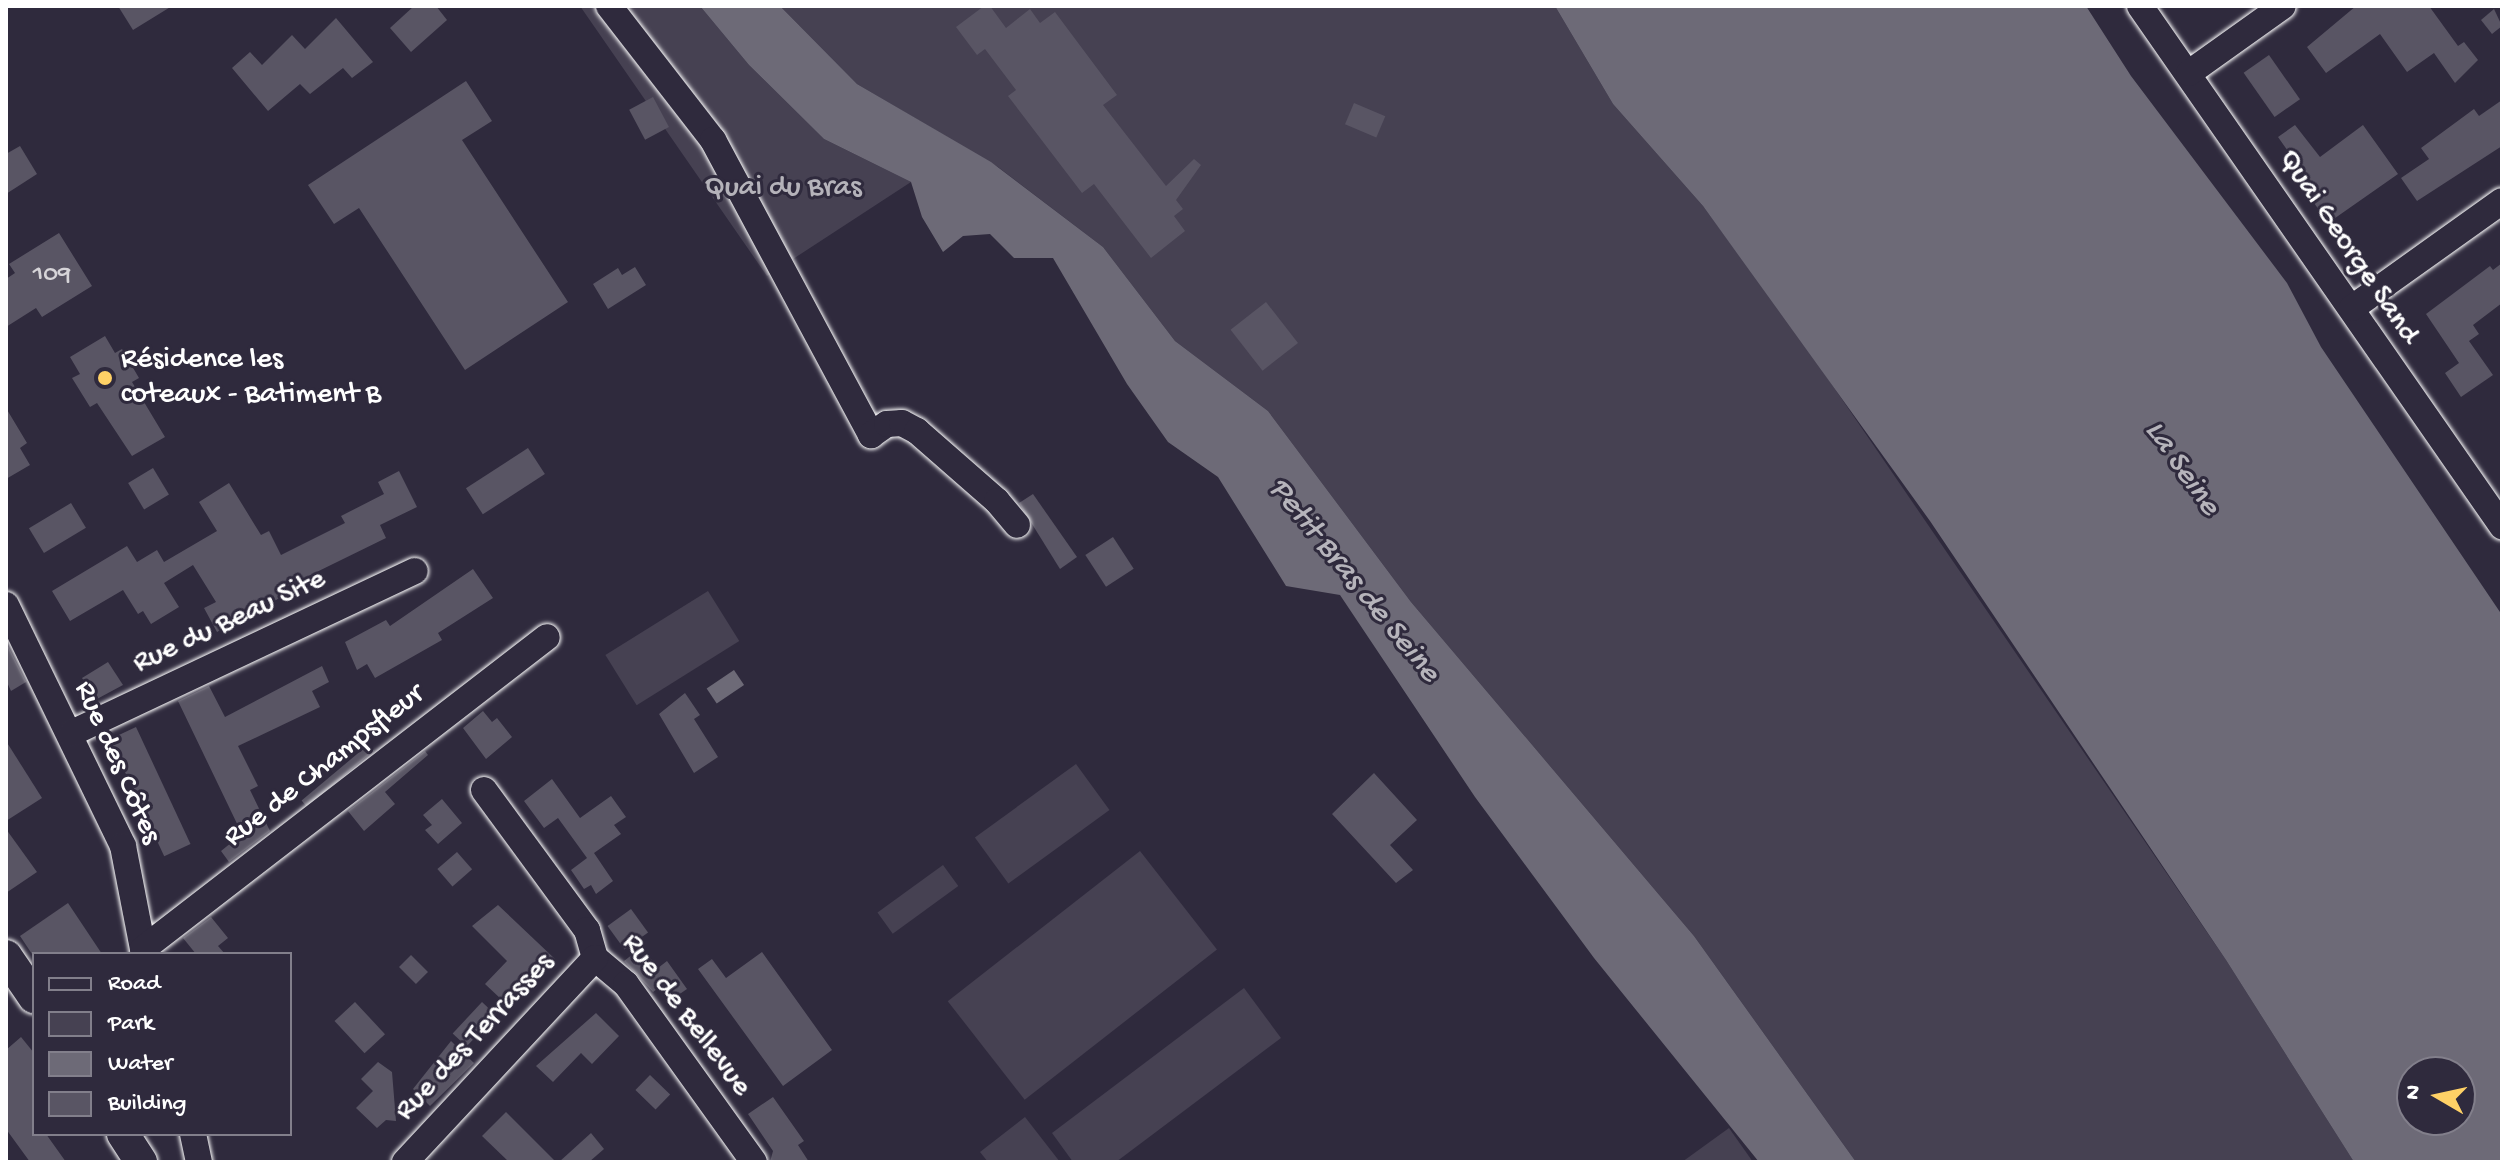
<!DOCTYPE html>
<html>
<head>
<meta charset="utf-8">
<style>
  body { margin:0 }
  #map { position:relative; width:2508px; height:1168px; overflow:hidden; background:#2f2a3d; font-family:"Gochi Hand",sans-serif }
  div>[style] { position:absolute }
  .green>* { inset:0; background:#464152; transform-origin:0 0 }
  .water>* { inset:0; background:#6d6a77; transform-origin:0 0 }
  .building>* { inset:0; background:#595564; transform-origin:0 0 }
  .roads { filter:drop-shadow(0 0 2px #fff) drop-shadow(0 0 2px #fff) }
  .minor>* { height:26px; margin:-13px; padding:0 13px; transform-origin:13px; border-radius:13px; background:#2f2a3d }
  .major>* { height:32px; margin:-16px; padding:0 16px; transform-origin:16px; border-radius:16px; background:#2f2a3d }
  .dots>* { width:22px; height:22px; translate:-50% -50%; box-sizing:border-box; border:4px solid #2f2a3d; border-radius:50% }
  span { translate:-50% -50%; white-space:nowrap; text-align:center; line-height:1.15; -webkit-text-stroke:6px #2f2a3d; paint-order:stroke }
  .number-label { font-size:26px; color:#d6d4d8 }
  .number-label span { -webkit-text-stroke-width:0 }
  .park-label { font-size:30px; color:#b5b3ba }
  .street-label { font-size:30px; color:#fff }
  .poi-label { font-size:30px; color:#fff }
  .left { translate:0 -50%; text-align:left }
  .water-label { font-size:32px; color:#b6b4bb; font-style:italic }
  .frame { position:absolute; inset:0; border:8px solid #fff; pointer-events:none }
  .legend { position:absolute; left:32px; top:952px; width:260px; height:184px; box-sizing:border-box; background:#2f2a3d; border:2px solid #827f8b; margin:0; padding:10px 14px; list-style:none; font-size:24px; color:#fff }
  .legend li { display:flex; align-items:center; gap:16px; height:40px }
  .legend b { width:40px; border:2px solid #827f8b }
  .north { position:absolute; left:2396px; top:1056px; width:80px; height:80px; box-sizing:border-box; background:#2f2a3d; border:2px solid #827f8b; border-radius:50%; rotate:279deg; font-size:22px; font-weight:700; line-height:32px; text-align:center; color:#fff }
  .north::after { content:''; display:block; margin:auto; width:28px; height:36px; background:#ffd166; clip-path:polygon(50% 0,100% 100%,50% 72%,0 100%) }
</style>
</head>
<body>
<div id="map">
  <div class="green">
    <i style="clip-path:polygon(580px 6px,700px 6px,749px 65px,824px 139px,911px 182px,767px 276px)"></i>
    <i style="clip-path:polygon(780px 6px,1555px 6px,1613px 104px,1703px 206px,1798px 335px,2226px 960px,2354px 1162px,1856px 1162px,1694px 936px,1411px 602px,1268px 411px,1175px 341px,1103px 247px,998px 167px,857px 84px)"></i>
    <i style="left:708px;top:591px;width:59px;height:121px;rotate:58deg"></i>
    <i style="left:1076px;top:764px;width:57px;height:125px;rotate:54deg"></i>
    <i style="left:1140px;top:851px;width:125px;height:244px;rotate:52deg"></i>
    <i style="left:943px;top:865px;width:26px;height:81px;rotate:54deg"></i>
    <i style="clip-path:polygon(1244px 988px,1281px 1038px,1116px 1162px,1073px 1162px,1052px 1133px)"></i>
    <i style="clip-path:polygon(1025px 1117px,1060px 1162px,988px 1162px,980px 1152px)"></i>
    <i style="clip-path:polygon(1729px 1128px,1753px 1162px,1682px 1162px)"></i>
  </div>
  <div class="water">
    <i style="clip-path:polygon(700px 6px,780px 6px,857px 84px,991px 162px,1103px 247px,1175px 341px,1268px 411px,1411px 602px,1694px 936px,1856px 1162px,1759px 1162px,1594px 958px,1475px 797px,1340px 595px,1286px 586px,1218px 477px,1168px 442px,1127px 384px,1053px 258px,1014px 258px,990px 234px,963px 236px,943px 252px,922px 217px,911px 182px,824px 139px,749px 65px)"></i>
    <i style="clip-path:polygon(evenodd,1555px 6px,2086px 6px,2131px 76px,2287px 283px,2321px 347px,2502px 615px,2502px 1162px,2354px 1162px,2226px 960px,1930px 521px,1703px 206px,1613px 104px,1555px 6px,2412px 1072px,2460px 1072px,2460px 1120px,2412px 1120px,2412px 1072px)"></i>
    <i style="left:734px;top:670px;width:18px;height:33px;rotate:56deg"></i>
  </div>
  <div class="building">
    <i style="clip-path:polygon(118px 6px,172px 6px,133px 30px)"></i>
    <i style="clip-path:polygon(414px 6px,436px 6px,447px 20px,411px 52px,390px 28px)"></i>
    <i style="clip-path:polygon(984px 6px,990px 6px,1006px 28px,1030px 9px,1040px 23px,1055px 12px,1117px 95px,1103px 105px,1166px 186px,1194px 159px,1201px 165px,1176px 200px,1183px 209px,1174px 216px,1185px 231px,1151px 258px,1094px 184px,1082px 193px,1008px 96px,1016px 90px,985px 49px,977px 55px,956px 27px)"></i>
    <i style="clip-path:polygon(2356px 6px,2429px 6px,2458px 46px,2464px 42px,2478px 60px,2455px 83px,2434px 53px,2407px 72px,2380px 34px,2326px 73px,2307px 47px)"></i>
    <i style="clip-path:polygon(2494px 9px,2502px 26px,2492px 34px,2481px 20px)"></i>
    <i style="clip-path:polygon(336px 18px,373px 62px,352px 78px,343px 68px,310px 94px,300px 84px,268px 111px,232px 68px,250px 52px,262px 65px,292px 35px,305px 49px)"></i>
    <i style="left:2269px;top:55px;width:54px;height:31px;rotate:55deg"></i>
    <i style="clip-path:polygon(466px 81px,492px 121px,462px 140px,568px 302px,465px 370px,359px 208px,334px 224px,308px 185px)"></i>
    <i style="left:653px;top:97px;width:34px;height:27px;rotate:62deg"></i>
    <i style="clip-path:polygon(2502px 100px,2502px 146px,2417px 201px,2401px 178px,2429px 159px,2421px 148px,2474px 109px,2479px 116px)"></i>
    <i style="left:1354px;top:103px;width:34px;height:23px;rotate:23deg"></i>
    <i style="clip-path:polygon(2295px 125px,2320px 157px,2363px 125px,2398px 174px,2328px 223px,2312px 200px,2319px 195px,2278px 137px)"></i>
    <i style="clip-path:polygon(20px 146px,37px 174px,6px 194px,6px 154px)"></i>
    <i style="clip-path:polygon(59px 233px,92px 286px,42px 317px,36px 308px,6px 327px,6px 279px,15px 273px,9px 264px)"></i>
    <i style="clip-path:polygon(2502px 263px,2502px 303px,2473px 325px,2479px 334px,2469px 341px,2493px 375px,2461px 397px,2445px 373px,2459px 363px,2426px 314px,2490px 266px,2493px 270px)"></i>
    <i style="clip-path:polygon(635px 267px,646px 285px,608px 309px,593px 284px,618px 268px,622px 275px)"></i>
    <i style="left:1266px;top:302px;width:52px;height:45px;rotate:52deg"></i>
    <i style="clip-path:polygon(105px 336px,115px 353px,122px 349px,139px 378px,132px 382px,165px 437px,132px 456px,97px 403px,90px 407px,72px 378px,80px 374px,70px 357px)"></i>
    <i style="clip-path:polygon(6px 408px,27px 443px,20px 448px,30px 465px,6px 479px)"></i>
    <i style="left:528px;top:448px;width:31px;height:74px;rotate:57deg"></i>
    <i style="left:153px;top:468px;width:31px;height:29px;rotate:59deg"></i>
    <i style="clip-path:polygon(399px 471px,417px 507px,380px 525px,386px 538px,284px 588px,287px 594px,217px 632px,204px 608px,216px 602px,193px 565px,164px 583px,179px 607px,151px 624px,143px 611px,138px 614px,123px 590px,70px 621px,52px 591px,127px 546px,137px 562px,157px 550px,164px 562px,217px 531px,199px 502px,229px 483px,261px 535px,269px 531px,281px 555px,345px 523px,341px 516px,384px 494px,378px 482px)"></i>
    <i style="clip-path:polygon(1033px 494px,1077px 557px,1060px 569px,1019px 503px)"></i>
    <i style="left:71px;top:503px;width:29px;height:49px;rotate:59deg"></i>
    <i style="left:1113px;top:537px;width:38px;height:33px;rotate:57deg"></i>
    <i style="clip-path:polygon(473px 569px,493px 598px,438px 633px,442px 640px,375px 678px,367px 664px,357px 670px,345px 642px,386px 620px,390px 626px)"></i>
    <i style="clip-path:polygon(6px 642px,26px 682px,11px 691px,6px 680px)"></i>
    <i style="clip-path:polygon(108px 662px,123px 685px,97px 699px,82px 678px)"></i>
    <i style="clip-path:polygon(322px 666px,329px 682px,312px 691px,320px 707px,238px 746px,258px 786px,250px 790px,270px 831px,229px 862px,221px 851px,242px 834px,178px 701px,209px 686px,225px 717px)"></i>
    <i style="clip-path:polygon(685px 693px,700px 715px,694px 719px,718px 757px,694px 773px,659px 714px)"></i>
    <i style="clip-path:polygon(483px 711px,492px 722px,497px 718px,512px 737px,486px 759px,463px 728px)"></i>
    <i style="left:136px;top:727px;width:129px;height:29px;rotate:65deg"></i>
    <i style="clip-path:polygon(6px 741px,42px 798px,6px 821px)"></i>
    <i style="left:369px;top:744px;width:8px;height:88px;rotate:50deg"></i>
    <i style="clip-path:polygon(425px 751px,428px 755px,385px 792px,395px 804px,364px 831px,348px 811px)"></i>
    <i style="clip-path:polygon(1374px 773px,1417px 820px,1390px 845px,1413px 870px,1396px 883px,1332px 814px)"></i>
    <i style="clip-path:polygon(552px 779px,580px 818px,611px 796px,626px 817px,614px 825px,621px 834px,594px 853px,613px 881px,596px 894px,591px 885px,584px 889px,571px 870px,587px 858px,558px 818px,544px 828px,524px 801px)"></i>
    <i style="clip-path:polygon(442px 799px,462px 823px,438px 844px,425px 830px,432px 825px,423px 815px)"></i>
    <i style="clip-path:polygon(6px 829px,37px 872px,6px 893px)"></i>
    <i style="left:457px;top:852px;width:23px;height:26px;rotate:49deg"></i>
    <i style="clip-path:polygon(68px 903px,102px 954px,32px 954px,20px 936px)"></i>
    <i style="clip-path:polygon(498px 905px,555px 959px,537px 977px,531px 971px,502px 1000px,485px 984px,507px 961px,472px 926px)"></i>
    <i style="left:631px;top:909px;width:29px;height:29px;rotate:54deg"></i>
    <i style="clip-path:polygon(211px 917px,228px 938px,218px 946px,225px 954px,196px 954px,183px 938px)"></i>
    <i style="clip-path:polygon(642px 947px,658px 968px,667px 961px,687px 989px,671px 1000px,661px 986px,653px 992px,624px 961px)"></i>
    <i style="clip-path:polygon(762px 952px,832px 1050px,783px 1086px,698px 969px,712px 959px,726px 978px)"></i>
    <i style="left:411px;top:955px;width:24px;height:17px;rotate:45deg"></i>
    <i style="left:355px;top:1002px;width:44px;height:28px;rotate:47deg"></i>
    <i style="left:482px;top:1002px;width:19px;height:43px;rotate:43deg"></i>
    <i style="clip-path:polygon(596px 1013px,619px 1036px,592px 1064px,581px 1053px,553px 1082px,536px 1066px)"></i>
    <i style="clip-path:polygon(21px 1037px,34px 1053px,34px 1134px,46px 1134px,66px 1162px,30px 1162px,6px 1129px,6px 1050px)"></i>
    <i style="clip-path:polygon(451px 1041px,474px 1063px,430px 1106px,413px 1089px)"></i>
    <i style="clip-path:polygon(378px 1062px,392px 1072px,396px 1121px,386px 1120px,377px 1128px,356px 1108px,373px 1091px,361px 1079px)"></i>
    <i style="left:650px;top:1075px;width:28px;height:21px;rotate:44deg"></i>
    <i style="clip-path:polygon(773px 1097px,804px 1141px,798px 1145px,809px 1162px,770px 1162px,773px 1151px,748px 1114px)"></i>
    <i style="clip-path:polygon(506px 1112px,556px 1162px,509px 1162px,482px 1136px)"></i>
    <i style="clip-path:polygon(591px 1133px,604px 1149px,589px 1162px,559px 1162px)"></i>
  </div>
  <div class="roads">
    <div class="minor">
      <i style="left:609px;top:6px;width:170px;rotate:52.2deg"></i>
      <i style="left:713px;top:140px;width:335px;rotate:61.8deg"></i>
      <i style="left:871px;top:435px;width:19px;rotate:-35deg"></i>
      <i style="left:887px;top:424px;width:15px;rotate:-4deg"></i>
      <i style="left:902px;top:423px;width:17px;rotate:28deg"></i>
      <i style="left:917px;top:431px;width:106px;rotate:41.2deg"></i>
      <i style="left:997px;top:501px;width:31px;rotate:50deg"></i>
      <i style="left:2140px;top:6px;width:634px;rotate:55.16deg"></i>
      <i style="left:2189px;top:73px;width:115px;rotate:-35.5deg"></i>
      <i style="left:2352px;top:308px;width:184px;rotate:-35.5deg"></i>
      <i style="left:6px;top:605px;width:268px;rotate:64.1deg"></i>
      <i style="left:123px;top:846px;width:110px;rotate:79deg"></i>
      <i style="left:72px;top:733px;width:379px;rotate:-25.3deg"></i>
      <i style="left:484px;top:790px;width:174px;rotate:53.7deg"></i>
      <i style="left:587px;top:930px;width:29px;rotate:74deg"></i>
      <i style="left:595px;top:958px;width:40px;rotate:40deg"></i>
      <i style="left:626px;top:984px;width:219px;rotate:54.3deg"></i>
      <i style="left:143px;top:949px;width:510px;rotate:-37.68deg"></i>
      <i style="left:193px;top:1134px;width:29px;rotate:78deg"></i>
      <i style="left:405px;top:1162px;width:279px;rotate:-47deg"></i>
    </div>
    <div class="major">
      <i style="left:6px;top:956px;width:50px;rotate:55.7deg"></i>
      <i style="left:123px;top:1134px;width:33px;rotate:57deg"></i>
    </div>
  </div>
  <div class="dots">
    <i style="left:105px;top:378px;background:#ffd166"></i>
  </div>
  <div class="number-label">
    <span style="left:52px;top:276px">109</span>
  </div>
  <div class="park-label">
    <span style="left:783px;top:189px">Quai du Bras</span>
  </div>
  <div class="street-label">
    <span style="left:2347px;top:248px;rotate:56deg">Quai George Sand</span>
    <span style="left:230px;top:623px;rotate:-25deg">Rue du Beau Site</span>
    <span style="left:116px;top:763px;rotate:66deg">Rue des Côtes</span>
    <span style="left:325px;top:767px;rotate:-38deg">Rue de Champsfleur</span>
    <span style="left:685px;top:1016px;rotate:53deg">Rue de Bellevue</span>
    <span style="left:476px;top:1038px;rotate:-47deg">Rue des Terrasses</span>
  </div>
  <div class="poi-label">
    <span class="left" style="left:121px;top:378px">Résidence les<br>coteaux - Batiment B</span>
  </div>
  <div class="water-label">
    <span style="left:2181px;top:469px;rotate:55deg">La Seine</span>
    <span style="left:1353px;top:581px;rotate:51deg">Petit Bras de Seine</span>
  </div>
  <div class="frame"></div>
  <ul class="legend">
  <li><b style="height:10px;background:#2f2a3d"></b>Road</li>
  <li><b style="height:22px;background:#464152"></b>Park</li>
  <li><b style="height:22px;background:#6d6a77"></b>Water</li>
  <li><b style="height:22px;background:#595564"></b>Building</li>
  </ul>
  <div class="north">N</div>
</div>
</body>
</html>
